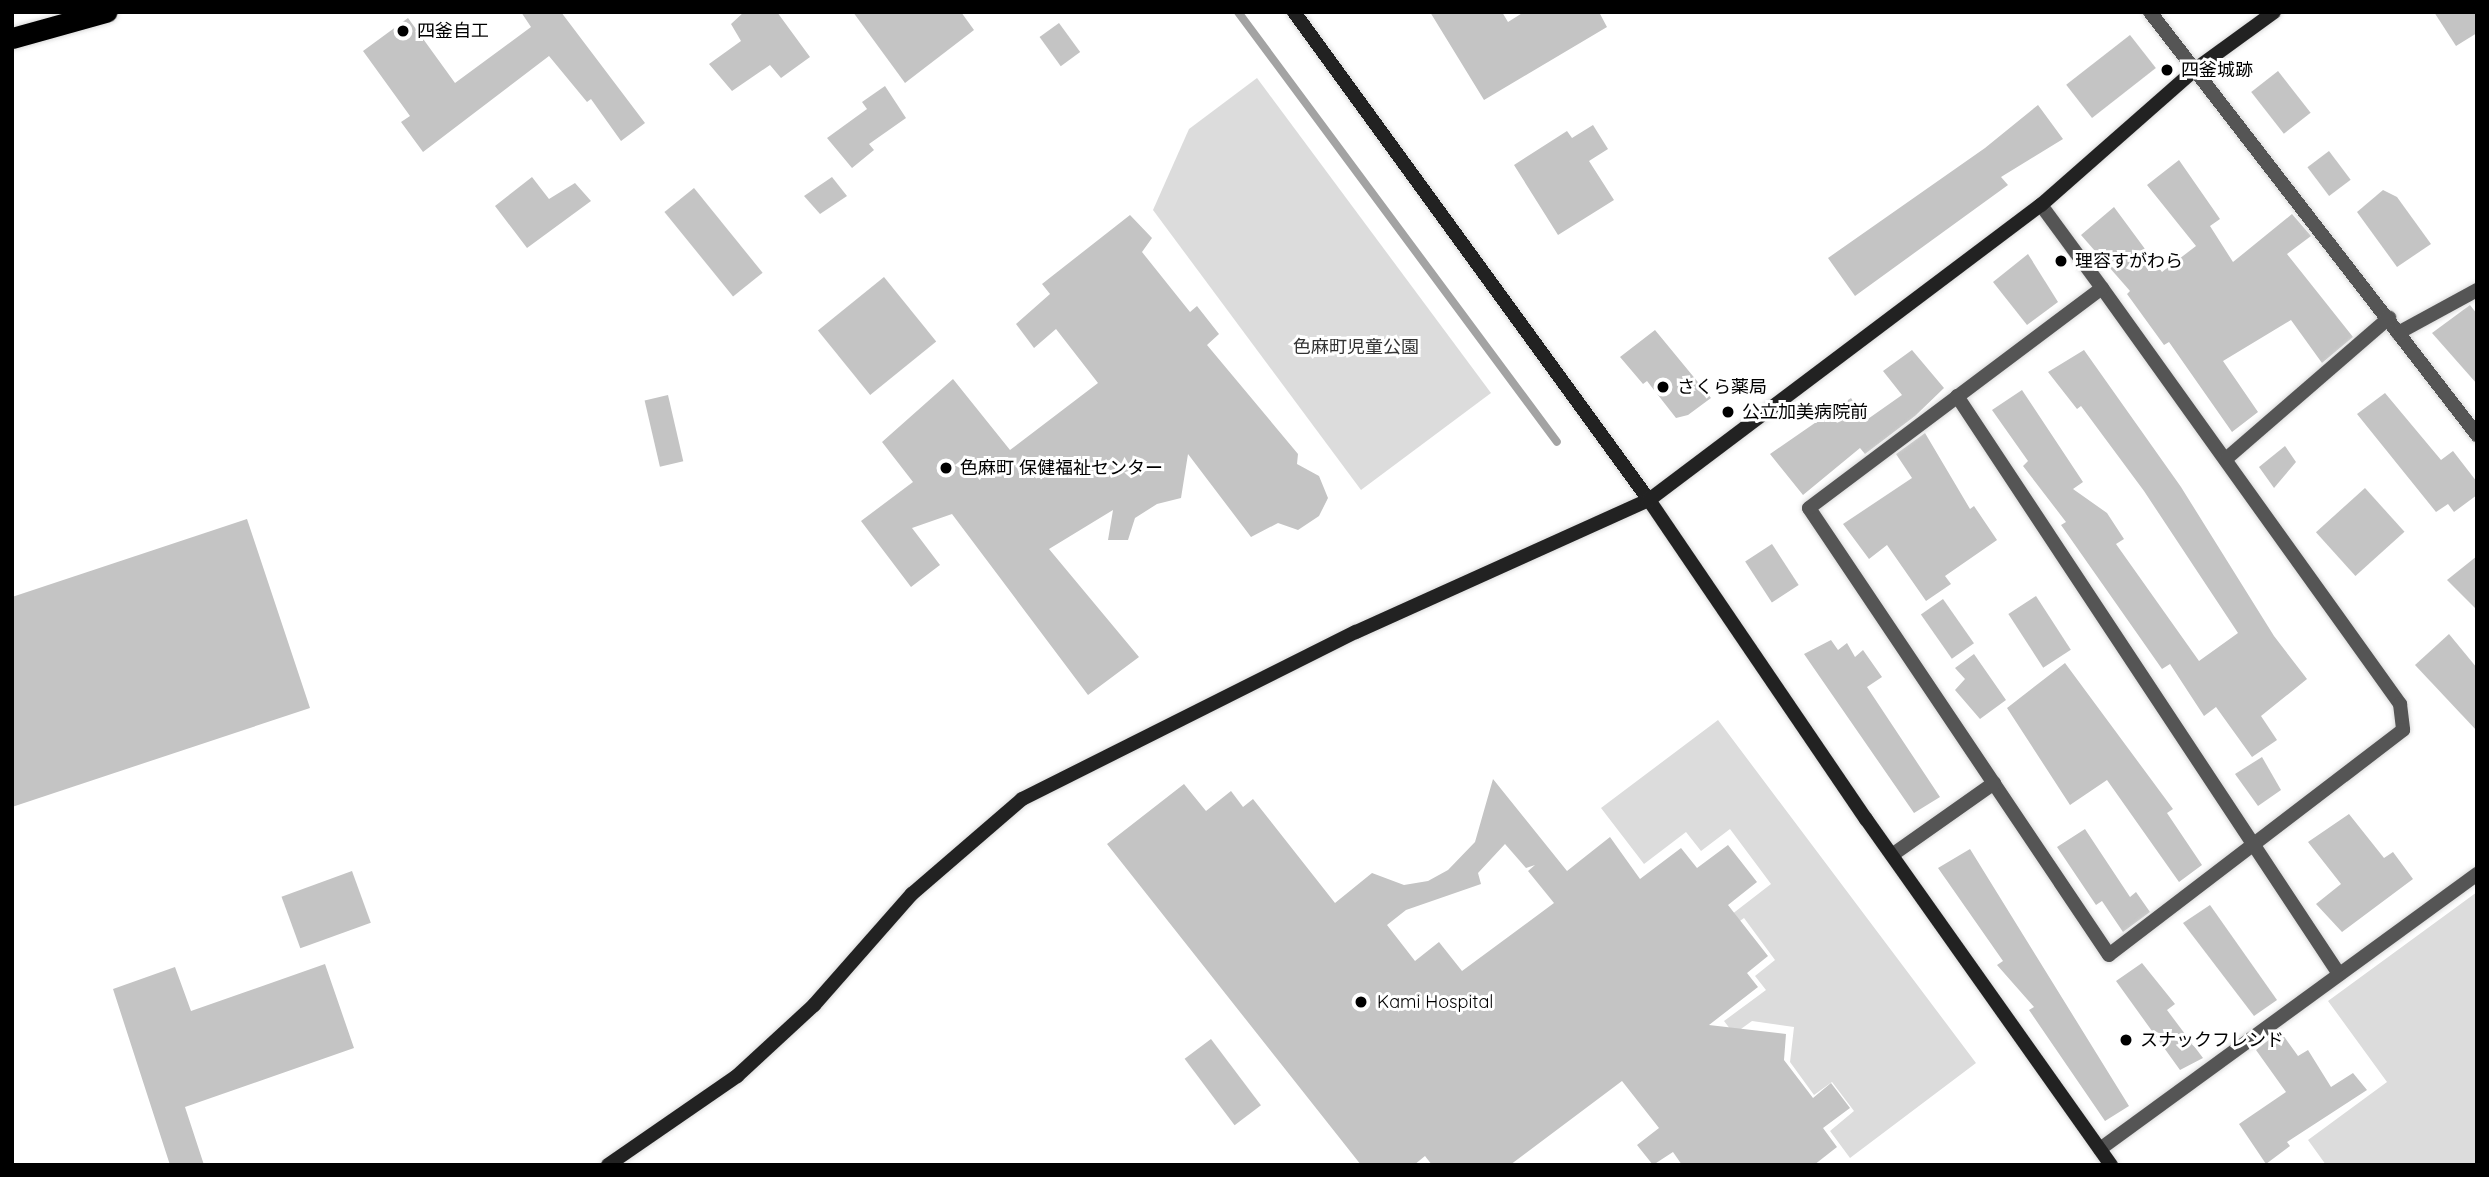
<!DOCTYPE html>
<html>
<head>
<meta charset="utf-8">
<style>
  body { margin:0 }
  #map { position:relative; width:2489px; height:1177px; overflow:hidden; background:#fff; font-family:Quicksand,"Noto Sans JP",sans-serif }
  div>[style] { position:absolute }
  .green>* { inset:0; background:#dcdcdc }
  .stream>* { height:8px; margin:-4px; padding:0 4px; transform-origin:4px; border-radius:4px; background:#a3a3a3 }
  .building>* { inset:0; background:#c4c4c4; transform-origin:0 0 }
  .roads { filter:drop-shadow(0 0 2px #dbdbdb) drop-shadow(0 0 2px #dbdbdb) }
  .street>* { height:14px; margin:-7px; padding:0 7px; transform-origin:7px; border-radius:7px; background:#555 }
  .secondary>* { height:14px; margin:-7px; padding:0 7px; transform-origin:7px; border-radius:7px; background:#222 }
  .highway>* { height:21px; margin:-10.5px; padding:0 10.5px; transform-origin:10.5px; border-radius:10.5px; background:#000 }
  .dots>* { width:19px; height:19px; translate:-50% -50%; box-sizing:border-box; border:4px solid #fff; border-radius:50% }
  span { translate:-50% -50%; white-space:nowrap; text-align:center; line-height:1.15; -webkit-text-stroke:6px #fff; paint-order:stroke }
  .poi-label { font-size:18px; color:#000 }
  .left { translate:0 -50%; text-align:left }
  .park-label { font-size:18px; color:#333 }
  .frame { position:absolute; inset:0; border:14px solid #000; pointer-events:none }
</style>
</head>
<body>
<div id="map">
  <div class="green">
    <i style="clip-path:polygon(1257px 78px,1491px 393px,1361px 490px,1153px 210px,1189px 129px)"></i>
    <i style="clip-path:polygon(1718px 720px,1976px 1063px,1850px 1158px,1830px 1131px,1854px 1111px,1832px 1082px,1814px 1095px,1790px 1062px,1794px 1027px,1752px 1021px,1734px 1034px,1724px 1021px,1766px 990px,1755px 976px,1775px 960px,1744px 918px,1733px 926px,1727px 918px,1771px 884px,1730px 829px,1701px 851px,1686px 832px,1644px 864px,1601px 808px)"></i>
    <i style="clip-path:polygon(2477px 892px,2477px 1165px,2326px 1165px,2308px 1140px,2387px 1082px,2328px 1001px)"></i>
  </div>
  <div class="stream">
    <i style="left:1238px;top:12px;width:535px;rotate:53.43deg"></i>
  </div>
  <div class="building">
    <i style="clip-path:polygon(521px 12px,561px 12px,645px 123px,621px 141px,591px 99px,587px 102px,549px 56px,423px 152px,401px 122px,410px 116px,363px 51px,408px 18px,455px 83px,531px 27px)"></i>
    <i style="clip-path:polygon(744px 12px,777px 12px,810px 57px,781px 78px,770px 65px,732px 91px,709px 64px,741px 41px,731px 24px)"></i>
    <i style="clip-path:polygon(853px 12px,961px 12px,974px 30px,905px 83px)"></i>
    <i style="clip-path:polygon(1430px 12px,1502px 12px,1508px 22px,1524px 12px,1599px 12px,1607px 27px,1484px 100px)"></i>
    <i style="clip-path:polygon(2434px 12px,2477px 12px,2477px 33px,2456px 46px)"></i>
    <i style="left:1059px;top:23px;width:36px;height:24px;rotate:54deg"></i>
    <i style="left:2130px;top:35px;width:42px;height:81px;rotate:52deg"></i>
    <i style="left:2278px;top:71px;width:53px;height:34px;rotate:52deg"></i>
    <i style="clip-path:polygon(885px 86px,906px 118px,869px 144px,874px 150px,852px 168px,827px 138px,867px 109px,862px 102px)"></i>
    <i style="clip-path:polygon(2038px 105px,2063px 139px,2001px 177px,2008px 185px,1855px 296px,1828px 258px,1985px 148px)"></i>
    <i style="clip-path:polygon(1593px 125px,1608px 149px,1589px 161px,1614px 200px,1558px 235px,1514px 165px,1567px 131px,1572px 138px)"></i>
    <i style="left:2329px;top:151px;width:36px;height:27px;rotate:53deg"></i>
    <i style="clip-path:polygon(2179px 160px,2220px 219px,2210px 226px,2233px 262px,2292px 214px,2311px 236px,2287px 254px,2353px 337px,2322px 363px,2291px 320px,2223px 361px,2258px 412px,2232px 432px,2169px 342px,2164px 345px,2127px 294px,2130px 291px,2081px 235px,2114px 207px,2162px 272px,2196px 246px,2147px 185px)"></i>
    <i style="clip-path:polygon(532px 177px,549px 199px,575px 183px,591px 201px,527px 248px,495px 206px)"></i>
    <i style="clip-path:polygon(832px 177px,847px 196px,820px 214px,804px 196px)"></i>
    <i style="left:694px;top:188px;width:109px;height:38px;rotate:51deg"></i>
    <i style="clip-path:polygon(2383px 190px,2397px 197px,2431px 244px,2397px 267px,2357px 212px)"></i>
    <i style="clip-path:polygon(1130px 215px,1152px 238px,1142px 252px,1190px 312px,1197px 306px,1219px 334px,1207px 345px,1298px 454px,1297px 464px,1319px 476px,1328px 498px,1319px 516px,1298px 530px,1278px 523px,1251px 537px,1188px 454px,1181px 498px,1157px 504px,1135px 518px,1128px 540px,1108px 540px,1113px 510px,1049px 549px,1139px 657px,1088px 695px,952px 514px,912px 528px,940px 565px,911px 587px,861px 521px,913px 482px,882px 442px,953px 379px,1010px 450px,1098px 383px,1056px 329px,1034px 348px,1016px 324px,1050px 294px,1042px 284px)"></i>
    <i style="clip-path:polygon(2028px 254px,2058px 302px,2027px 325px,1993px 282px)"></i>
    <i style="left:884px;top:277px;width:83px;height:85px;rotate:51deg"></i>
    <i style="clip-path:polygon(2470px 305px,2477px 314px,2477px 384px,2432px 333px)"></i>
    <i style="clip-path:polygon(1655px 330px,1711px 398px,1688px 415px,1676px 418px,1647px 381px,1643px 384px,1620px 357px)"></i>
    <i style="clip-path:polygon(1912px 350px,1944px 388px,1915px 416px,1865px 454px,1860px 448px,1803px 495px,1770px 454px,1851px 398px,1865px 421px,1902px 395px,1883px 371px)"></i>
    <i style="clip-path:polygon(2084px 350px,2181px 487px,2274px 636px,2307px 679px,2261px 716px,2277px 740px,2252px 757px,2216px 707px,2204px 716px,2170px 664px,2162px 669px,2061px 525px,2066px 522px,2023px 466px,2028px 461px,1992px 410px,2022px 390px,2083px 482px,2073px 489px,2107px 513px,2124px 539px,2116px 544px,2199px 661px,2238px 633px,2144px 491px,2081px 406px,2077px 409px,2048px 372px)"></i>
    <i style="clip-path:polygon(2385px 393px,2441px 460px,2453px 451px,2477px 482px,2477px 495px,2454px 512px,2448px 504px,2436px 512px,2357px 414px)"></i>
    <i style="left:668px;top:395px;width:68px;height:24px;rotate:77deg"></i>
    <i style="clip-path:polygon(1925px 433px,1970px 509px,1974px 506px,1997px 540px,1945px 576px,1951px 584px,1926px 601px,1887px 545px,1869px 559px,1843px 524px,1912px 478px,1896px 454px)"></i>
    <i style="clip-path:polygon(2285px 446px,2296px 462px,2274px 488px,2259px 467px)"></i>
    <i style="left:2365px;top:488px;width:59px;height:66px;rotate:48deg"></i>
    <i style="clip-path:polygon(247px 519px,310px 708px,12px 807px,12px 597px)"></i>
    <i style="left:1772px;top:544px;width:49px;height:32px;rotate:57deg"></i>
    <i style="clip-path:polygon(2477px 556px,2477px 610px,2447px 580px)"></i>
    <i style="left:2036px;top:596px;width:64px;height:33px;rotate:57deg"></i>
    <i style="left:1943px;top:599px;width:54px;height:27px;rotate:55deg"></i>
    <i style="clip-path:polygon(2449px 634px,2477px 668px,2477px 731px,2415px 665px)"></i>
    <i style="clip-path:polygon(1831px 640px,1838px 650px,1847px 643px,1855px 657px,1863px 650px,1882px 677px,1867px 687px,1940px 797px,1914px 813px,1804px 654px)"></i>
    <i style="clip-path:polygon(1974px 654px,2006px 700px,1980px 719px,1955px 690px,1965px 679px,1955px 668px)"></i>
    <i style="clip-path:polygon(2065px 663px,2173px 809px,2167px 813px,2202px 865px,2179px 882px,2107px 780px,2070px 805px,2007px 708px)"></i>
    <i style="clip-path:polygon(2262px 757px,2281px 790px,2258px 806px,2235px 774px)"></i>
    <i style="clip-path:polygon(evenodd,1493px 779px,1567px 871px,1610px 837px,1640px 879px,1681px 848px,1697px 868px,1728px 845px,1757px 882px,1728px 905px,1768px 956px,1747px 973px,1758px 987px,1709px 1025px,1786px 1034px,1784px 1060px,1813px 1098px,1831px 1083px,1850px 1108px,1823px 1128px,1837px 1147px,1814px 1165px,1682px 1165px,1673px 1152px,1653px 1165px,1637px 1145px,1659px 1128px,1622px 1081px,1510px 1165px,1432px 1165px,1425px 1156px,1414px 1165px,1361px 1165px,1107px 844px,1184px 784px,1206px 811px,1231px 791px,1243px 807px,1253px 799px,1335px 903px,1372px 873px,1404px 885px,1428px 881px,1448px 870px,1475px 842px,1493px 779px,1505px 844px,1526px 868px,1535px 865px,1528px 871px,1554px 903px,1462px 971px,1439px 942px,1415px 961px,1387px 925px,1406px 910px,1481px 884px,1478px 873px,1505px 844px)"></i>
    <i style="clip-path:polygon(2349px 814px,2384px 858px,2393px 852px,2413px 879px,2342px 932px,2316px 904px,2341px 884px,2308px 842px)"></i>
    <i style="clip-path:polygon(2085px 829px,2130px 897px,2136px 892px,2150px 912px,2123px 932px,2102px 901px,2096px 905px,2057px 847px)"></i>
    <i style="clip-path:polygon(1970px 849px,2129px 1106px,2105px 1121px,2029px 1010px,2034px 1007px,1997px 965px,2003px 961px,1938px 868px)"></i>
    <i style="left:352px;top:871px;width:55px;height:75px;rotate:70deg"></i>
    <i style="clip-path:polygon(2210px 905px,2277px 1000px,2254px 1016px,2183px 923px)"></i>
    <i style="clip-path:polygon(2142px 963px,2175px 1004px,2167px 1010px,2203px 1058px,2180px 1070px,2116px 981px)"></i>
    <i style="clip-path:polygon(325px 964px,354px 1048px,185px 1107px,204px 1165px,170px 1165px,113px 989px,175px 967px,191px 1011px)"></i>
    <i style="clip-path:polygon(2280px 1031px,2298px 1056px,2308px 1050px,2331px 1087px,2353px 1073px,2367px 1090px,2287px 1142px,2290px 1146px,2266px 1164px,2239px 1124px,2286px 1092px,2256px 1050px)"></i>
    <i style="left:1211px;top:1039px;width:83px;height:33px;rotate:53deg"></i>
  </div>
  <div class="roads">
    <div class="street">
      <i style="left:2150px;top:12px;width:535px;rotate:52.29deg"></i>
      <i style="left:2041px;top:205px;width:103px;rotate:53.7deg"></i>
      <i style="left:2102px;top:288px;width:512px;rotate:54.38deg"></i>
      <i style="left:2400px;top:704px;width:26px;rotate:83deg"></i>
      <i style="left:2403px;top:730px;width:370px;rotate:142.6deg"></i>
      <i style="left:2109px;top:955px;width:538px;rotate:-123.87deg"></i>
      <i style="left:1809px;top:508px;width:366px;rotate:-36.9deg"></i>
      <i style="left:2398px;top:333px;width:90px;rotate:-28.6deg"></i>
      <i style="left:1957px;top:396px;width:693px;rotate:56.54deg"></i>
      <i style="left:2226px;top:459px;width:216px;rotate:-40.9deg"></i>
      <i style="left:1892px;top:855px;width:125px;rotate:-35.2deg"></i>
      <i style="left:2100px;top:1149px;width:467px;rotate:-36.1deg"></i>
    </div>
    <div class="secondary">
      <i style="left:1294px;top:12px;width:603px;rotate:53.97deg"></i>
      <i style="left:1649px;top:500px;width:386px;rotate:55.8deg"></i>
      <i style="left:1866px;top:819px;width:424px;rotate:54.7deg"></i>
      <i style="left:608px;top:1165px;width:157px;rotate:-34.6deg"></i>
      <i style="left:737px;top:1076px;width:105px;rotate:-42.7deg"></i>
      <i style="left:814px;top:1005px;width:148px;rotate:-48.6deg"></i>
      <i style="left:912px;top:894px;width:145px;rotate:-40.8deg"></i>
      <i style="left:1022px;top:799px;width:373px;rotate:-26.6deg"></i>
      <i style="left:1356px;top:632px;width:321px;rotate:-24.3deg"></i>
      <i style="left:1649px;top:500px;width:491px;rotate:-37deg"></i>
      <i style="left:2041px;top:205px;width:208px;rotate:-41.3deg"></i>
      <i style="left:2197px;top:68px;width:95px;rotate:-36deg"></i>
    </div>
    <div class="highway">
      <i style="left:12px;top:38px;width:98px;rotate:-15.5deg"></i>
    </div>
  </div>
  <div class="dots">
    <i style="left:403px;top:31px;background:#000"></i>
    <i style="left:2167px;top:70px;background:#000"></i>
    <i style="left:2061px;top:261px;background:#000"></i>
    <i style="left:1663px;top:387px;background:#000"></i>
    <i style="left:1728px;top:412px;background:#000"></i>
    <i style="left:946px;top:468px;background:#000"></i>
    <i style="left:1361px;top:1002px;background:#000"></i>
    <i style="left:2126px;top:1040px;background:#000"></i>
  </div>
  <div class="poi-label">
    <span class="left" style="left:417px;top:31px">四釜自工</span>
    <span class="left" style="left:2181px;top:70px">四釜城跡</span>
    <span class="left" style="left:2075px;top:261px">理容すがわら</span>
    <span class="left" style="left:1677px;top:387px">さくら薬局</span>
    <span class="left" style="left:1742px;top:412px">公立加美病院前</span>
    <span class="left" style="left:960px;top:468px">色麻町 保健福祉センター</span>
    <span class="left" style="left:1377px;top:1002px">Kami Hospital</span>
    <span class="left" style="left:2140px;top:1040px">スナックフレンド</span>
  </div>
  <div class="park-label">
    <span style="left:1356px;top:347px">色麻町児童公園</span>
  </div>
  <div class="frame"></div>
</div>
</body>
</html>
